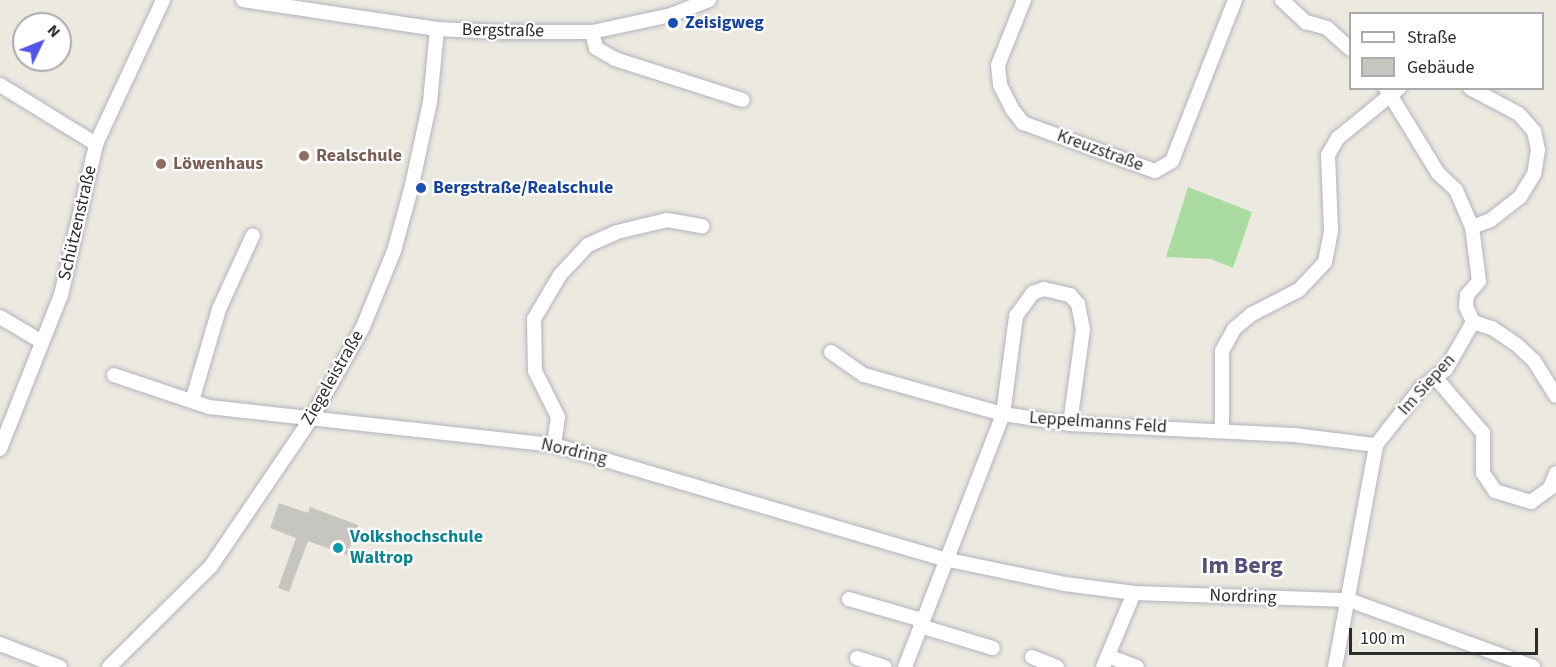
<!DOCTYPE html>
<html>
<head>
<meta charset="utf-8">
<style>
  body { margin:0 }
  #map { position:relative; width:1556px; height:667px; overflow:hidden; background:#ece9e0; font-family:"Source Sans 3",sans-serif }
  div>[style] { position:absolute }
  .green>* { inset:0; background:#aadca2 }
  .building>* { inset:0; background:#c7c5bf }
  .roads { filter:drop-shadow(0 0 2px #b3b3be) drop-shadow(0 0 2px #b3b3be) }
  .minor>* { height:14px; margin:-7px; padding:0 7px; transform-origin:7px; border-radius:7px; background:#fff }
  .dots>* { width:16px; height:16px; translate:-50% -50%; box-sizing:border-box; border:3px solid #fff; border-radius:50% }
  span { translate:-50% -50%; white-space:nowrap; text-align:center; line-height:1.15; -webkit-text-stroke:4.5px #fff; paint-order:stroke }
  .transit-label { font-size:18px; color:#164399; font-weight:700 }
  .left { translate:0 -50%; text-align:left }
  .street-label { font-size:18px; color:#2c2c2c }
  .education-label { font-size:18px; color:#785e54; font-weight:700 }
  .culture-label { font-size:18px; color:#0d838f; font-weight:700 }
  .district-label { font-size:24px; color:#525177; font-weight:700 }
  .legend { position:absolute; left:1349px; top:12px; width:195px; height:78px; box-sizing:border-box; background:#fff; border:2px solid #ababab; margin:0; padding:8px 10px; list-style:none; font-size:18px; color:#2c2c2c }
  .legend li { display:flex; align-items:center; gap:12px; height:30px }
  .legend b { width:30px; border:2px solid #ababab }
  .north { position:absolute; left:12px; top:12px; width:60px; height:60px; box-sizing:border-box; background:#fff; border:2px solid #ababab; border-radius:50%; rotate:47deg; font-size:16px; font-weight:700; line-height:24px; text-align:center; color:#2c2c2c }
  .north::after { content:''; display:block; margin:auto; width:21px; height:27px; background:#5552e6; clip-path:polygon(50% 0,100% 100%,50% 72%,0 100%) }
  .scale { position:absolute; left:1349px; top:628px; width:189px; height:27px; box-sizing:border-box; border:3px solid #2c2c2c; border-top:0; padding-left:8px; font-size:18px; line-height:21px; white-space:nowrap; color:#2c2c2c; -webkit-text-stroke:4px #fff; paint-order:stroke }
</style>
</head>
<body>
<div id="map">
  <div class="green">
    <i style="clip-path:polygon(1188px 187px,1252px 212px,1233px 268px,1211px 259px,1166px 257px)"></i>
  </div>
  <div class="building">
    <i style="clip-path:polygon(279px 503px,308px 513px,310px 507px,358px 525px,347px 555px,308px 541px,289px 592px,278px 588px,296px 538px,270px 528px)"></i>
  </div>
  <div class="roads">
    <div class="minor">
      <i style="left:243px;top:0;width:196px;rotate:8.5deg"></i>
      <i style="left:437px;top:29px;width:62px;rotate:2.8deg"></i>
      <i style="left:499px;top:32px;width:93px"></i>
      <i style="left:592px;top:32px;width:81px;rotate:-12.1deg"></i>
      <i style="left:671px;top:15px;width:41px;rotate:-21.5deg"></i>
      <i style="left:1024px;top:0;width:70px;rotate:111.8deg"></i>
      <i style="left:998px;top:65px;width:20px;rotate:84deg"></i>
      <i style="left:1000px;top:85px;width:27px;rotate:63deg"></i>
      <i style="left:1012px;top:109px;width:18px;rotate:52deg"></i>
      <i style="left:1023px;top:123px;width:140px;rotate:20deg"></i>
      <i style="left:1155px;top:171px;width:20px;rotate:-30deg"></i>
      <i style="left:1172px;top:161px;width:173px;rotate:-68.6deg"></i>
      <i style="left:1282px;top:0;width:33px;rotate:43deg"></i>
      <i style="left:1306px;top:22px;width:22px;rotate:16deg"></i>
      <i style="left:1327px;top:28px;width:31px;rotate:42deg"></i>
      <i style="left:592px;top:32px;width:16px;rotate:76deg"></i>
      <i style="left:596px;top:48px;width:22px;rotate:30deg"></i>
      <i style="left:615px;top:59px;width:134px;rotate:17.8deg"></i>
      <i style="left:0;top:85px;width:113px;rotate:31.6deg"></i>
      <i style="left:1470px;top:88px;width:55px;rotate:28deg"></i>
      <i style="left:1519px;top:114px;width:23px;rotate:49deg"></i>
      <i style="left:1534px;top:131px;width:19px;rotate:78deg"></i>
      <i style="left:1538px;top:150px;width:24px;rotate:99deg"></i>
      <i style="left:1534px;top:174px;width:27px;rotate:121deg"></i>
      <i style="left:1520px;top:197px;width:37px;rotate:142deg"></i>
      <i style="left:1491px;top:220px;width:20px;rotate:160deg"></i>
      <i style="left:0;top:317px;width:49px;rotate:30.8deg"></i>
      <i style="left:1473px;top:322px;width:20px;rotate:18deg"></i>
      <i style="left:1492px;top:328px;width:29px;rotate:34deg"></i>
      <i style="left:1516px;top:344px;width:25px;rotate:43deg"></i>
      <i style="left:1534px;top:361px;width:41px;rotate:57.8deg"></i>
      <i style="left:831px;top:352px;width:40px;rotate:34.9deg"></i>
      <i style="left:864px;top:375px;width:144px;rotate:15.7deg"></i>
      <i style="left:1003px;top:414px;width:68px;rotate:8.5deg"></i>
      <i style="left:1070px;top:424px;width:224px;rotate:2.8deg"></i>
      <i style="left:1294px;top:435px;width:83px;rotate:7deg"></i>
      <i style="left:114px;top:375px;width:100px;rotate:18.6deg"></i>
      <i style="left:209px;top:407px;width:347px;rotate:6.3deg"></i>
      <i style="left:554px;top:445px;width:406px;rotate:16.3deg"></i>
      <i style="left:944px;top:559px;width:124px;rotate:11.7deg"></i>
      <i style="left:1065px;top:584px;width:70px;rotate:7.4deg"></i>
      <i style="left:1134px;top:593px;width:215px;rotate:1.9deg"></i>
      <i style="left:1349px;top:600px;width:196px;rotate:20deg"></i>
      <i style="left:1435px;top:377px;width:74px;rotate:49.4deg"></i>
      <i style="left:1483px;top:433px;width:40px;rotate:90deg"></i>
      <i style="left:1483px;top:473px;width:22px;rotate:56deg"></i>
      <i style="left:1495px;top:491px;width:38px;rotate:17deg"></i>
      <i style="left:1531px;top:502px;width:24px;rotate:-36deg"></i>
      <i style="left:1550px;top:488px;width:16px;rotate:-68deg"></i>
      <i style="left:192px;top:401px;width:96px;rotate:-73.6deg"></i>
      <i style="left:219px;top:309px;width:81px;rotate:-65.3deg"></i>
      <i style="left:1222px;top:430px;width:79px;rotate:-90deg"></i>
      <i style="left:1222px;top:351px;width:25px;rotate:-61deg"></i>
      <i style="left:1234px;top:329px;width:23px;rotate:-40deg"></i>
      <i style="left:1252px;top:314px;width:53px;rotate:-27.1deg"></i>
      <i style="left:1299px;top:290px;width:38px;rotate:-47deg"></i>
      <i style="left:1325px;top:262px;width:33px;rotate:-79deg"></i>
      <i style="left:1331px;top:230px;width:75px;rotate:-92.3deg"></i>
      <i style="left:1328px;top:155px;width:20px;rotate:-60deg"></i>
      <i style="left:1338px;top:138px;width:79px;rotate:-39.3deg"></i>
      <i style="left:554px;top:445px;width:28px;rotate:-82deg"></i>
      <i style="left:558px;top:417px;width:51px;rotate:-116.6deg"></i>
      <i style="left:535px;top:371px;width:52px;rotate:-91.1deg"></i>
      <i style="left:534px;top:319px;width:51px;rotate:-59.4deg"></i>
      <i style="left:560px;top:275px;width:41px;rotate:-47deg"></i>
      <i style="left:588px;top:245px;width:32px;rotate:-24deg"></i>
      <i style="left:617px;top:232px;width:51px;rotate:-13.5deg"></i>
      <i style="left:667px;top:220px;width:36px;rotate:10deg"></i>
      <i style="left:0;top:449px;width:166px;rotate:-68.4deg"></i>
      <i style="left:61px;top:295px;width:155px;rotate:-76.9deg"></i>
      <i style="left:96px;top:144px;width:159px;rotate:-65deg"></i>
      <i style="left:849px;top:599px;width:76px;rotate:16deg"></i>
      <i style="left:920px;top:626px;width:76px;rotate:16.8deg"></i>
      <i style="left:0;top:644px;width:64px;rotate:21deg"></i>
      <i style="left:1108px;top:656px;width:31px;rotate:21deg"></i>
      <i style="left:1032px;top:657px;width:27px;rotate:22deg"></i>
      <i style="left:857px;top:658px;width:29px;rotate:18deg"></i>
      <i style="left:109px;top:667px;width:144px;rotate:-44.7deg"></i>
      <i style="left:211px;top:566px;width:178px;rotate:-55.8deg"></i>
      <i style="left:311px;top:419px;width:103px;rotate:-60.5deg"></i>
      <i style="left:362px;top:329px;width:84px;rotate:-67.7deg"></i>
      <i style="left:394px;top:251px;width:68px;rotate:-74.7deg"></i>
      <i style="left:412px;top:185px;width:85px;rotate:-77.8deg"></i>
      <i style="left:430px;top:102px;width:73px;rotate:-84.5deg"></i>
      <i style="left:905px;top:667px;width:271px;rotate:-68.8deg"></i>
      <i style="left:1003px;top:414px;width:99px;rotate:-82.4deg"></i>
      <i style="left:1016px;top:316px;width:29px;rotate:-54deg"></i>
      <i style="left:1033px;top:293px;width:12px;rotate:-20deg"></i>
      <i style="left:1044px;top:289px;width:27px;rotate:13deg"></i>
      <i style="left:1070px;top:295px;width:12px;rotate:48deg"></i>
      <i style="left:1078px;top:304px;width:25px;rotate:79deg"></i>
      <i style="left:1083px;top:329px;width:96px;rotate:97.8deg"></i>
      <i style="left:1103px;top:667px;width:80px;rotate:-67.3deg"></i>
      <i style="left:1335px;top:667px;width:226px;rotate:-79.5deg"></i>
      <i style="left:1376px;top:445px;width:73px;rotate:-51.7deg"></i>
      <i style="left:1421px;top:388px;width:31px;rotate:-37deg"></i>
      <i style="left:1446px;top:369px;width:54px;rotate:-60.1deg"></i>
      <i style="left:1473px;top:322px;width:17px;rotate:-114deg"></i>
      <i style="left:1466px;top:306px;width:11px;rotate:-85deg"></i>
      <i style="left:1467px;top:295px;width:18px;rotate:-49deg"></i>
      <i style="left:1479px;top:281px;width:54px;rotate:-97.4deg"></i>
      <i style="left:1472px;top:227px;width:40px;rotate:-113.4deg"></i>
      <i style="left:1456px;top:190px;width:25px;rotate:-137deg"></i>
      <i style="left:1438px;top:173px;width:100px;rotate:-121.5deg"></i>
    </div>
  </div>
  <div class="dots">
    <i style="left:673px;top:23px;background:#1a4fb4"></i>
    <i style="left:304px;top:156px;background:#8d6e63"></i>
    <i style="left:161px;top:164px;background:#8d6e63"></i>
    <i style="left:421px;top:188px;background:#1a4fb4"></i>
    <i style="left:338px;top:548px;background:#0f9aa8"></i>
  </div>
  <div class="transit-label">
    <span class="left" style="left:685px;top:23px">Zeisigweg</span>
    <span class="left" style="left:433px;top:188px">Bergstraße/Realschule</span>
  </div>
  <div class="street-label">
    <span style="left:503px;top:31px;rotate:1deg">Bergstraße</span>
    <span style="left:1100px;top:151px;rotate:20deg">Kreuzstraße</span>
    <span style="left:78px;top:223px;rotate:-77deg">Schützenstraße</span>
    <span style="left:333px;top:378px;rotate:-60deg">Ziegeleistraße</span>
    <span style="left:1427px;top:385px;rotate:-48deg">Im Siepen</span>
    <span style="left:1098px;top:423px;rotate:4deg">Leppelmanns Feld</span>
    <span style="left:574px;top:452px;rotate:13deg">Nordring</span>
    <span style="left:1243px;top:597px;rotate:2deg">Nordring</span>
  </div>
  <div class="education-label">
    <span class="left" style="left:316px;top:156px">Realschule</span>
    <span class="left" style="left:173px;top:164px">Löwenhaus</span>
  </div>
  <div class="culture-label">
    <span class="left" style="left:350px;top:548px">Volkshochschule<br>Waltrop</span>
  </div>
  <div class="district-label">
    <span style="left:1242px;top:566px">Im Berg</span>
  </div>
  <ul class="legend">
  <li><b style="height:8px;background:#fff"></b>Straße</li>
  <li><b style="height:16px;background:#c7c5bf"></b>Gebäude</li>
  </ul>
  <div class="north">N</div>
  <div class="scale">100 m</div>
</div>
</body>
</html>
